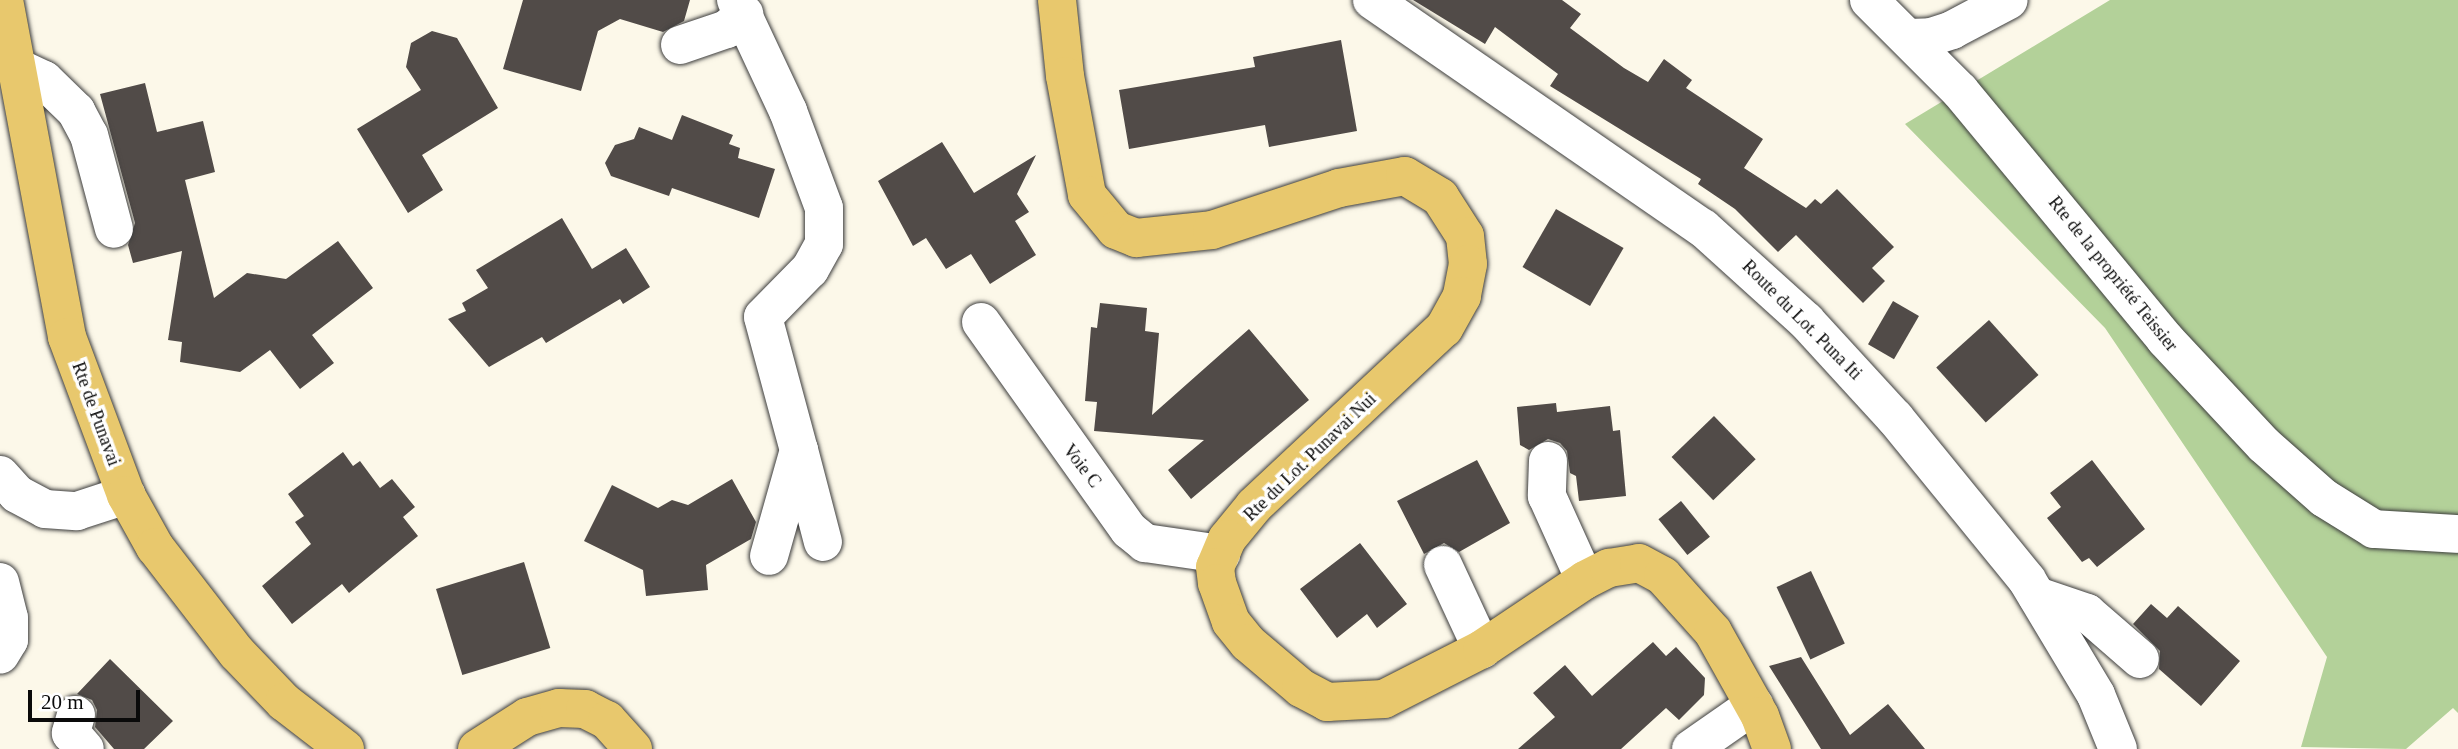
<!DOCTYPE html>
<html>
<head>
<meta charset="utf-8">
<style>
  body { margin:0 }
  #map { position:relative; width:2458px; height:749px; overflow:hidden; background:#fcf8e9; font-family:Georgia,serif }
  div>[style] { position:absolute }
  .forest>* { inset:0; background:#b3d199 }
  .building>* { inset:0; background:#514b48; transform-origin:0 0 }
  .roads { filter:drop-shadow(0 0 2px #3d3d3d) drop-shadow(0 0 2px #3d3d3d) }
  .minor>* { height:38px; margin:-19px; padding:0 19px; transform-origin:19px; border-radius:19px; background:#fff }
  .major>* { height:38px; margin:-19px; padding:0 19px; transform-origin:19px; border-radius:19px; background:#e8c86d }
  span { translate:-50% -50%; white-space:nowrap; text-align:center; line-height:1.15; -webkit-text-stroke:7px #fff; paint-order:stroke }
  .street-label { font-size:18px; color:#0a0a0a }
  .scale { position:absolute; left:28px; top:690px; width:112px; height:32px; box-sizing:border-box; border:4px solid #0a0a0a; border-top:0; padding-left:9px; font-size:21px; line-height:24px; white-space:nowrap; color:#0a0a0a; -webkit-text-stroke:5px #fff; paint-order:stroke }
</style>
</head>
<body>
<div id="map">
  <div class="forest">
    <i style="clip-path:polygon(2110px 0,2458px 0,2458px 713px,2453px 708px,2406px 749px,2301px 747px,2327px 657px,2105px 328px,1905px 124px)"></i>
  </div>
  <div class="building">
    <i style="clip-path:polygon(523px 0,690px 0,684px 21px,663px 32px,620px 19px,598px 31px,581px 91px,503px 69px)"></i>
    <i style="clip-path:polygon(1413px 0,1562px 0,1581px 14px,1570px 28px,1624px 68px,1648px 82px,1664px 59px,1692px 80px,1686px 88px,1763px 139px,1744px 168px,1806px 208px,1815px 199px,1821px 204px,1837px 189px,1894px 247px,1872px 268px,1885px 281px,1863px 303px,1796px 235px,1778px 252px,1735px 209px,1698px 184px,1701px 179px,1550px 86px,1558px 74px,1495px 27px,1485px 44px)"></i>
    <i style="clip-path:polygon(432px 31px,457px 38px,498px 108px,422px 155px,443px 190px,408px 213px,357px 129px,421px 90px,406px 67px,411px 43px)"></i>
    <i style="clip-path:polygon(1341px 40px,1357px 131px,1269px 147px,1265px 125px,1129px 149px,1119px 90px,1255px 67px,1253px 57px)"></i>
    <i style="clip-path:polygon(145px 83px,157px 132px,203px 121px,215px 172px,185px 180px,214px 298px,247px 273px,286px 279px,338px 241px,373px 288px,312px 335px,334px 363px,300px 389px,270px 350px,240px 372px,180px 362px,182px 342px,168px 340px,182px 251px,133px 263px,128px 245px,135px 223px,100px 94px)"></i>
    <i style="clip-path:polygon(682px 115px,733px 135px,729px 144px,740px 148px,738px 158px,775px 169px,759px 218px,672px 188px,669px 196px,611px 176px,605px 163px,615px 145px,634px 139px,639px 127px,672px 140px)"></i>
    <i style="clip-path:polygon(942px 142px,974px 193px,1036px 155px,1017px 194px,1029px 212px,1015px 221px,1036px 255px,990px 284px,971px 254px,946px 269px,926px 238px,913px 246px,878px 181px)"></i>
    <i style="left:1556px;top:209px;width:78px;height:67px;rotate:30deg"></i>
    <i style="clip-path:polygon(562px 218px,592px 269px,626px 248px,650px 287px,623px 304px,620px 299px,546px 343px,542px 337px,489px 367px,448px 319px,466px 311px,462px 303px,488px 288px,476px 270px)"></i>
    <i style="left:1893px;top:301px;width:30px;height:50px;rotate:30deg"></i>
    <i style="clip-path:polygon(1100px 303px,1147px 308px,1145px 331px,1159px 333px,1152px 415px,1249px 329px,1309px 400px,1191px 499px,1168px 470px,1204px 440px,1094px 431px,1097px 402px,1085px 401px,1091px 327px,1097px 328px)"></i>
    <i style="left:1989px;top:320px;width:74px;height:71px;rotate:48deg"></i>
    <i style="clip-path:polygon(1556px 403px,1557px 412px,1610px 406px,1613px 431px,1620px 430px,1626px 496px,1579px 501px,1576px 476px,1570px 473px,1567px 451px,1560px 443px,1548px 439px,1529px 450px,1520px 445px,1517px 407px)"></i>
    <i style="left:1714px;top:416px;width:60px;height:59px;rotate:46deg"></i>
    <i style="clip-path:polygon(343px 452px,353px 466px,360px 461px,380px 488px,392px 479px,415px 507px,403px 517px,418px 536px,349px 593px,342px 584px,292px 624px,262px 586px,311px 544px,295px 522px,304px 516px,288px 494px)"></i>
    <i style="clip-path:polygon(1477px 460px,1510px 523px,1459px 552px,1444px 543px,1424px 554px,1397px 501px)"></i>
    <i style="clip-path:polygon(2092px 460px,2145px 529px,2097px 567px,2089px 558px,2082px 562px,2047px 518px,2061px 507px,2050px 493px)"></i>
    <i style="clip-path:polygon(732px 479px,756px 522px,751px 539px,706px 565px,708px 590px,646px 596px,643px 570px,584px 541px,612px 485px,658px 508px,672px 500px,688px 505px)"></i>
    <i style="left:1681px;top:501px;width:46px;height:29px;rotate:51deg"></i>
    <i style="clip-path:polygon(1360px 543px,1407px 604px,1377px 628px,1367px 614px,1337px 638px,1300px 589px)"></i>
    <i style="left:524px;top:562px;width:90px;height:92px;rotate:73deg"></i>
    <i style="left:1811px;top:571px;width:80px;height:38px;rotate:65deg"></i>
    <i style="clip-path:polygon(2151px 604px,2167px 618px,2178px 606px,2240px 661px,2201px 706px,2159px 669px,2160px 651px,2133px 624px)"></i>
    <i style="clip-path:polygon(1653px 642px,1666px 656px,1676px 647px,1705px 678px,1704px 695px,1679px 720px,1666px 708px,1621px 749px,1518px 749px,1555px 717px,1533px 693px,1565px 665px,1592px 696px)"></i>
    <i style="clip-path:polygon(1801px 657px,1850px 735px,1888px 704px,1925px 749px,1821px 749px,1769px 666px)"></i>
    <i style="clip-path:polygon(110px 659px,173px 721px,144px 749px,114px 749px,95px 727px,97px 710px,92px 700px,77px 694px)"></i>
  </div>
  <div class="roads">
    <div class="minor">
      <i style="left:736px;top:0;width:123px;rotate:64.9deg"></i>
      <i style="left:788px;top:111px;width:103px;rotate:69.6deg"></i>
      <i style="left:824px;top:208px;width:36px;rotate:90deg"></i>
      <i style="left:824px;top:244px;width:29px;rotate:119deg"></i>
      <i style="left:810px;top:269px;width:67px;rotate:134.4deg"></i>
      <i style="left:763px;top:317px;width:138px;rotate:74.9deg"></i>
      <i style="left:799px;top:450px;width:110px;rotate:105.8deg"></i>
      <i style="left:1372px;top:0;width:402px;rotate:34.6deg"></i>
      <i style="left:1703px;top:228px;width:139px;rotate:42.1deg"></i>
      <i style="left:1806px;top:321px;width:132px;rotate:47.5deg"></i>
      <i style="left:1895px;top:418px;width:209px;rotate:50.8deg"></i>
      <i style="left:2027px;top:580px;width:134px;rotate:59deg"></i>
      <i style="left:2096px;top:695px;width:58px;rotate:67.8deg"></i>
      <i style="left:1869px;top:0;width:129px;rotate:45deg"></i>
      <i style="left:1960px;top:91px;width:322px;rotate:50.4deg"></i>
      <i style="left:2165px;top:339px;width:145px;rotate:47deg"></i>
      <i style="left:2264px;top:445px;width:80px;rotate:41.5deg"></i>
      <i style="left:2324px;top:498px;width:59px;rotate:31.8deg"></i>
      <i style="left:2374px;top:529px;width:84px;rotate:3.4deg"></i>
      <i style="left:1908px;top:38px;width:23px;rotate:-2deg"></i>
      <i style="left:1931px;top:37px;width:22px;rotate:-18deg"></i>
      <i style="left:1952px;top:30px;width:64px;rotate:-27.8deg"></i>
      <i style="left:680px;top:45px;width:50px;rotate:-18.8deg"></i>
      <i style="left:727px;top:29px;width:23px;rotate:-41deg"></i>
      <i style="left:14px;top:66px;width:33px;rotate:25deg"></i>
      <i style="left:44px;top:80px;width:45px;rotate:44.1deg"></i>
      <i style="left:76px;top:111px;width:27px;rotate:62deg"></i>
      <i style="left:89px;top:135px;width:97px;rotate:75.1deg"></i>
      <i style="left:981px;top:322px;width:255px;rotate:54.6deg"></i>
      <i style="left:1129px;top:530px;width:21px;rotate:39deg"></i>
      <i style="left:1145px;top:543px;width:77px;rotate:8.2deg"></i>
      <i style="left:799px;top:450px;width:95px;rotate:75.4deg"></i>
      <i style="left:1548px;top:461px;width:35px;rotate:92deg"></i>
      <i style="left:1547px;top:496px;width:92px;rotate:65.7deg"></i>
      <i style="left:0;top:475px;width:25px;rotate:48deg"></i>
      <i style="left:17px;top:494px;width:32px;rotate:28deg"></i>
      <i style="left:45px;top:509px;width:32px;rotate:4deg"></i>
      <i style="left:77px;top:511px;width:52px;rotate:-18.1deg"></i>
      <i style="left:1443px;top:565px;width:93px;rotate:65.1deg"></i>
      <i style="left:0;top:582px;width:37px;rotate:76deg"></i>
      <i style="left:9px;top:618px;width:22px;rotate:90deg"></i>
      <i style="left:9px;top:640px;width:17px;rotate:121deg"></i>
      <i style="left:2037px;top:596px;width:53px;rotate:18.8deg"></i>
      <i style="left:2087px;top:613px;width:70px;rotate:41deg"></i>
      <i style="left:76px;top:715px;width:19px;rotate:106deg"></i>
      <i style="left:71px;top:733px;width:21px;rotate:49deg"></i>
      <i style="left:1691px;top:749px;width:77px;rotate:-34.9deg"></i>
    </div>
    <div class="major">
      <i style="left:4px;top:0;width:343px;rotate:79.4deg"></i>
      <i style="left:67px;top:337px;width:169px;rotate:69.5deg"></i>
      <i style="left:126px;top:495px;width:60px;rotate:60.9deg"></i>
      <i style="left:155px;top:547px;width:134px;rotate:52.3deg"></i>
      <i style="left:237px;top:653px;width:68px;rotate:46.2deg"></i>
      <i style="left:284px;top:702px;width:77px;rotate:37.6deg"></i>
      <i style="left:1057px;top:0;width:76px;rotate:84deg"></i>
      <i style="left:1065px;top:76px;width:121px;rotate:79.5deg"></i>
      <i style="left:1087px;top:195px;width:45px;rotate:50.4deg"></i>
      <i style="left:1116px;top:230px;width:22px;rotate:22deg"></i>
      <i style="left:1136px;top:238px;width:76px;rotate:-6deg"></i>
      <i style="left:1212px;top:230px;width:134px;rotate:-18.3deg"></i>
      <i style="left:1339px;top:188px;width:67px;rotate:-10.3deg"></i>
      <i style="left:1405px;top:176px;width:41px;rotate:31deg"></i>
      <i style="left:1440px;top:197px;width:46px;rotate:57.3deg"></i>
      <i style="left:1465px;top:236px;width:28px;rotate:84deg"></i>
      <i style="left:1468px;top:264px;width:33px;rotate:101deg"></i>
      <i style="left:1462px;top:296px;width:37px;rotate:119deg"></i>
      <i style="left:1444px;top:328px;width:260px;rotate:136.9deg"></i>
      <i style="left:1254px;top:506px;width:43px;rotate:129.3deg"></i>
      <i style="left:1227px;top:539px;width:30px;rotate:113deg"></i>
      <i style="left:1215px;top:567px;width:16px;rotate:83deg"></i>
      <i style="left:1217px;top:583px;width:41px;rotate:70.3deg"></i>
      <i style="left:1231px;top:622px;width:27px;rotate:51deg"></i>
      <i style="left:1248px;top:643px;width:70px;rotate:40.3deg"></i>
      <i style="left:1301px;top:688px;width:30px;rotate:28deg"></i>
      <i style="left:1327px;top:702px;width:57px;rotate:-3deg"></i>
      <i style="left:1384px;top:699px;width:110px;rotate:-27deg"></i>
      <i style="left:1482px;top:649px;width:124px;rotate:-33.8deg"></i>
      <i style="left:1585px;top:580px;width:27px;rotate:-27deg"></i>
      <i style="left:1609px;top:568px;width:30px;rotate:-9deg"></i>
      <i style="left:1639px;top:563px;width:27px;rotate:28deg"></i>
      <i style="left:1663px;top:576px;width:75px;rotate:48.2deg"></i>
      <i style="left:1713px;top:632px;width:96px;rotate:60.8deg"></i>
      <i style="left:1760px;top:716px;width:35px;rotate:70deg"></i>
      <i style="left:477px;top:749px;width:59px;rotate:-32.6deg"></i>
      <i style="left:527px;top:717px;width:33px;rotate:-16deg"></i>
      <i style="left:559px;top:708px;width:26px;rotate:2deg"></i>
      <i style="left:585px;top:709px;width:25px;rotate:27deg"></i>
      <i style="left:607px;top:720px;width:39px;rotate:48deg"></i>
    </div>
  </div>
  <div class="street-label">
    <span style="left:2113px;top:274px;rotate:51deg">Rte de la propriété Teissier</span>
    <span style="left:1802px;top:320px;rotate:45deg">Route du Lot. Puna Iti</span>
    <span style="left:96px;top:414px;rotate:70deg">Rte de Punavai</span>
    <span style="left:1310px;top:457px;rotate:-44deg">Rte du Lot. Punavai Nui</span>
    <span style="left:1082px;top:466px;rotate:52deg">Voie C</span>
  </div>
  <div class="scale">20 m</div>
</div>
</body>
</html>
